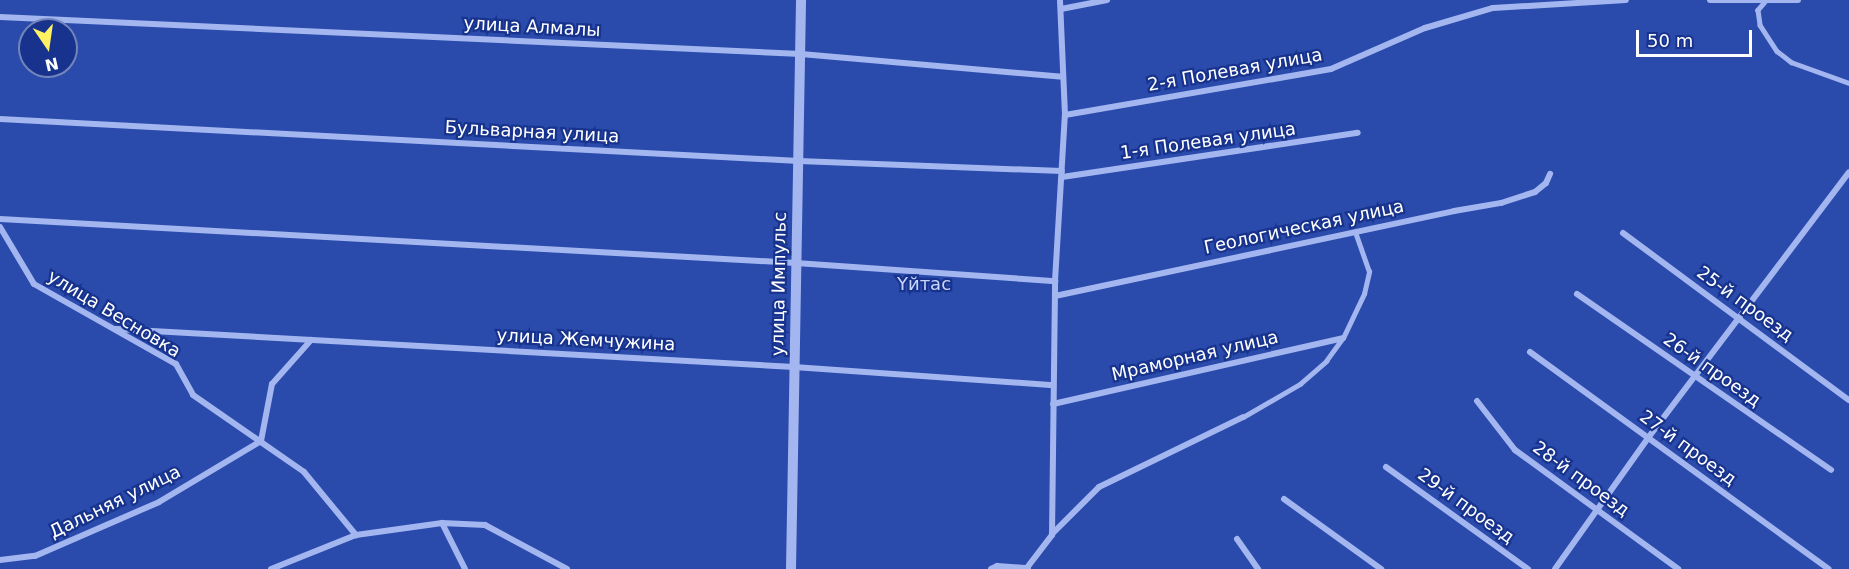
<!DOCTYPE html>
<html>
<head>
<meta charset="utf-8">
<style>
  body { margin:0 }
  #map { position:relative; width:1849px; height:569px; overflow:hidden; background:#17338d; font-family:"DejaVu Sans",sans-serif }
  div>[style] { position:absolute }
  .green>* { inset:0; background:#2a4bac }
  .service>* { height:4.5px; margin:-2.25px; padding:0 2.25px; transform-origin:2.25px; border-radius:2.25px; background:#a3b6ef }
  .minor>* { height:6px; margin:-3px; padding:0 3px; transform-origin:3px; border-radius:3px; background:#a3b6ef }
  .tertiary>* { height:10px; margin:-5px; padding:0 5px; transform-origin:5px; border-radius:5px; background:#a3b6ef }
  span { translate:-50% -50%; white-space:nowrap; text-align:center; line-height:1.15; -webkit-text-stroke:4.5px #17338d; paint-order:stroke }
  .street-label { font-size:18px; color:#fff }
  .park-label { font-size:18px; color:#c9d6fb }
  .north { position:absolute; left:18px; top:18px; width:60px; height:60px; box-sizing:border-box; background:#17338d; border:2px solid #7485bb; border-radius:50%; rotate:167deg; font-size:16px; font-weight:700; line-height:24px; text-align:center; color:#fff }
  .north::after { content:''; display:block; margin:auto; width:21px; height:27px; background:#fff161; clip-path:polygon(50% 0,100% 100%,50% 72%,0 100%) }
  .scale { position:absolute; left:1636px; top:30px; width:116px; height:27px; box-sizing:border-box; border:3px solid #fff; border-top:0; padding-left:8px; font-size:18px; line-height:21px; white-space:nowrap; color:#fff; -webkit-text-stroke:4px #17338d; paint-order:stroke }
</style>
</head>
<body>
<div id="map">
  <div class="green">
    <i style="clip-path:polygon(evenodd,0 0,1849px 0,1849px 569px,0 569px,0 0,30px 30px,66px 30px,66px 66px,30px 66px,30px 30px)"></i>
  </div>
  <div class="service">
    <i style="left:1765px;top:2px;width:11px;rotate:131deg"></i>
    <i style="left:1758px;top:10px;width:15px;rotate:82deg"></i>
    <i style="left:1760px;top:25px;width:31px;rotate:57deg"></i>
    <i style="left:1777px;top:51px;width:18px;rotate:38deg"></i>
    <i style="left:1791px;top:62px;width:62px;rotate:19.9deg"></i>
    <i style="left:1243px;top:417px;width:66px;rotate:-30.1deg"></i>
    <i style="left:1300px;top:384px;width:35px;rotate:-41deg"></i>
    <i style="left:1326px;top:361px;width:29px;rotate:-54deg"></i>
    <i style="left:1343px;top:338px;width:49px;rotate:-64.5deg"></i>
    <i style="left:1364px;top:294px;width:23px;rotate:-77deg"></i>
    <i style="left:1369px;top:272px;width:42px;rotate:-109.3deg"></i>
  </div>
  <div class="minor">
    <i style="left:1710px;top:0;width:88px"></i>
    <i style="left:1061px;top:9px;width:47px;rotate:-11.1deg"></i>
    <i style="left:0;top:17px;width:802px;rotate:2.64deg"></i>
    <i style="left:801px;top:54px;width:262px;rotate:5deg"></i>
    <i style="left:1065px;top:115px;width:270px;rotate:-9.8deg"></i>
    <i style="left:1331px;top:69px;width:103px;rotate:-23.6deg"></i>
    <i style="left:1425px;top:28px;width:71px;rotate:-16.4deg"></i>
    <i style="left:1493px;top:8px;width:133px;rotate:-3.4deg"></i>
    <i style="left:0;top:119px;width:800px;rotate:3.01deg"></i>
    <i style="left:799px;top:161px;width:263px;rotate:2.2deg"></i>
    <i style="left:1062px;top:177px;width:299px;rotate:-8.5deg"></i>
    <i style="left:0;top:219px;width:797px;rotate:3.16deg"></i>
    <i style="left:796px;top:263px;width:260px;rotate:4deg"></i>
    <i style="left:0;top:227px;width:66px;rotate:59.2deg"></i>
    <i style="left:34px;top:284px;width:163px;rotate:29.4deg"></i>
    <i style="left:176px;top:364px;width:35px;rotate:61deg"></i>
    <i style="left:193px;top:395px;width:135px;rotate:34.7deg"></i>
    <i style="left:304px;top:472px;width:82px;rotate:50.5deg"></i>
    <i style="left:1623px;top:233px;width:281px;rotate:36.5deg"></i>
    <i style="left:1577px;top:294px;width:309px;rotate:34.7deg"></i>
    <i style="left:1055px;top:296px;width:408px;rotate:-12deg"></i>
    <i style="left:1454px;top:211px;width:48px;rotate:-9.7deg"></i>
    <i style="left:1501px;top:203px;width:36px;rotate:-18deg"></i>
    <i style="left:1535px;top:192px;width:14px;rotate:-39deg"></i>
    <i style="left:1546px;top:183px;width:10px;rotate:-66deg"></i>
    <i style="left:116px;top:329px;width:679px;rotate:3.21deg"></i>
    <i style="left:794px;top:367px;width:260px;rotate:4deg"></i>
    <i style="left:1530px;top:352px;width:369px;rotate:36deg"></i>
    <i style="left:1477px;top:401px;width:62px;rotate:52.2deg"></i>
    <i style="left:1515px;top:450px;width:202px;rotate:36.1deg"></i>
    <i style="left:1053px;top:404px;width:297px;rotate:-12.8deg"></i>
    <i style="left:1386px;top:467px;width:175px;rotate:35.7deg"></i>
    <i style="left:1284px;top:499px;width:120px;rotate:35.8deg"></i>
    <i style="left:442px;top:523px;width:51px;rotate:63.4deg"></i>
    <i style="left:1052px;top:534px;width:66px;rotate:-45deg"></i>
    <i style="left:1099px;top:487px;width:160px;rotate:-25.9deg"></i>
    <i style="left:1237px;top:539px;width:37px;rotate:55deg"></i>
    <i style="left:0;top:560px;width:35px;rotate:-7deg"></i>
    <i style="left:35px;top:556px;width:135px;rotate:-23.5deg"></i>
    <i style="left:159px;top:502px;width:119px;rotate:-30.9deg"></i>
    <i style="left:261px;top:441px;width:58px;rotate:-79.1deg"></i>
    <i style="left:272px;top:384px;width:59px;rotate:-48.4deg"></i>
    <i style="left:271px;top:569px;width:92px;rotate:-21.8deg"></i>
    <i style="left:356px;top:535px;width:87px;rotate:-7.9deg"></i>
    <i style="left:442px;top:523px;width:43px;rotate:2.7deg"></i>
    <i style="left:485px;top:525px;width:93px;rotate:28.2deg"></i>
    <i style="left:991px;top:569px;width:7px;rotate:-27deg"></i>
    <i style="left:997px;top:566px;width:31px;rotate:4deg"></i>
    <i style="left:1026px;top:569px;width:43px;rotate:-52.6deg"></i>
    <i style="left:1052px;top:535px;width:254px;rotate:-89.3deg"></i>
    <i style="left:1055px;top:281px;width:166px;rotate:-86.6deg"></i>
    <i style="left:1065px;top:115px;width:115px;rotate:-92.5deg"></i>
    <i style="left:1555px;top:569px;width:161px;rotate:-54.6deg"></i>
    <i style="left:1648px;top:438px;width:333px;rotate:-52.9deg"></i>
  </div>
  <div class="tertiary">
    <i style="left:791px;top:569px;width:569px;rotate:-88.99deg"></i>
  </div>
  <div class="street-label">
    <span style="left:532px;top:27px;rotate:3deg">улица Алмалы</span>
    <span style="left:1235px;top:70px;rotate:-10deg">2-я Полевая улица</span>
    <span style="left:532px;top:132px;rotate:3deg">Бульварная улица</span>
    <span style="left:1208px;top:141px;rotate:-8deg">1-я Полевая улица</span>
    <span style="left:1304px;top:227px;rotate:-12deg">Геологическая улица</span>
    <span style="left:779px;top:284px;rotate:-89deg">улица Импульс</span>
    <span style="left:1745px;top:304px;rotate:36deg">25-й проезд</span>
    <span style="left:114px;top:314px;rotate:31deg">улица Весновка</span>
    <span style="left:586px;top:340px;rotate:3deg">улица Жемчужина</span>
    <span style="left:1195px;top:356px;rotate:-13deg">Мраморная улица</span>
    <span style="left:1712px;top:370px;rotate:35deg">26-й проезд</span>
    <span style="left:1688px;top:448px;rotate:36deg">27-й проезд</span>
    <span style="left:1581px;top:479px;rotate:36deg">28-й проезд</span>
    <span style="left:115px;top:502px;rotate:-26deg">Дальняя улица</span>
    <span style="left:1466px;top:506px;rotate:36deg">29-й проезд</span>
  </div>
  <div class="park-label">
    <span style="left:924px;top:284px">Үйтас</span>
  </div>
  <div class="north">N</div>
  <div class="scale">50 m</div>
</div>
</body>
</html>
